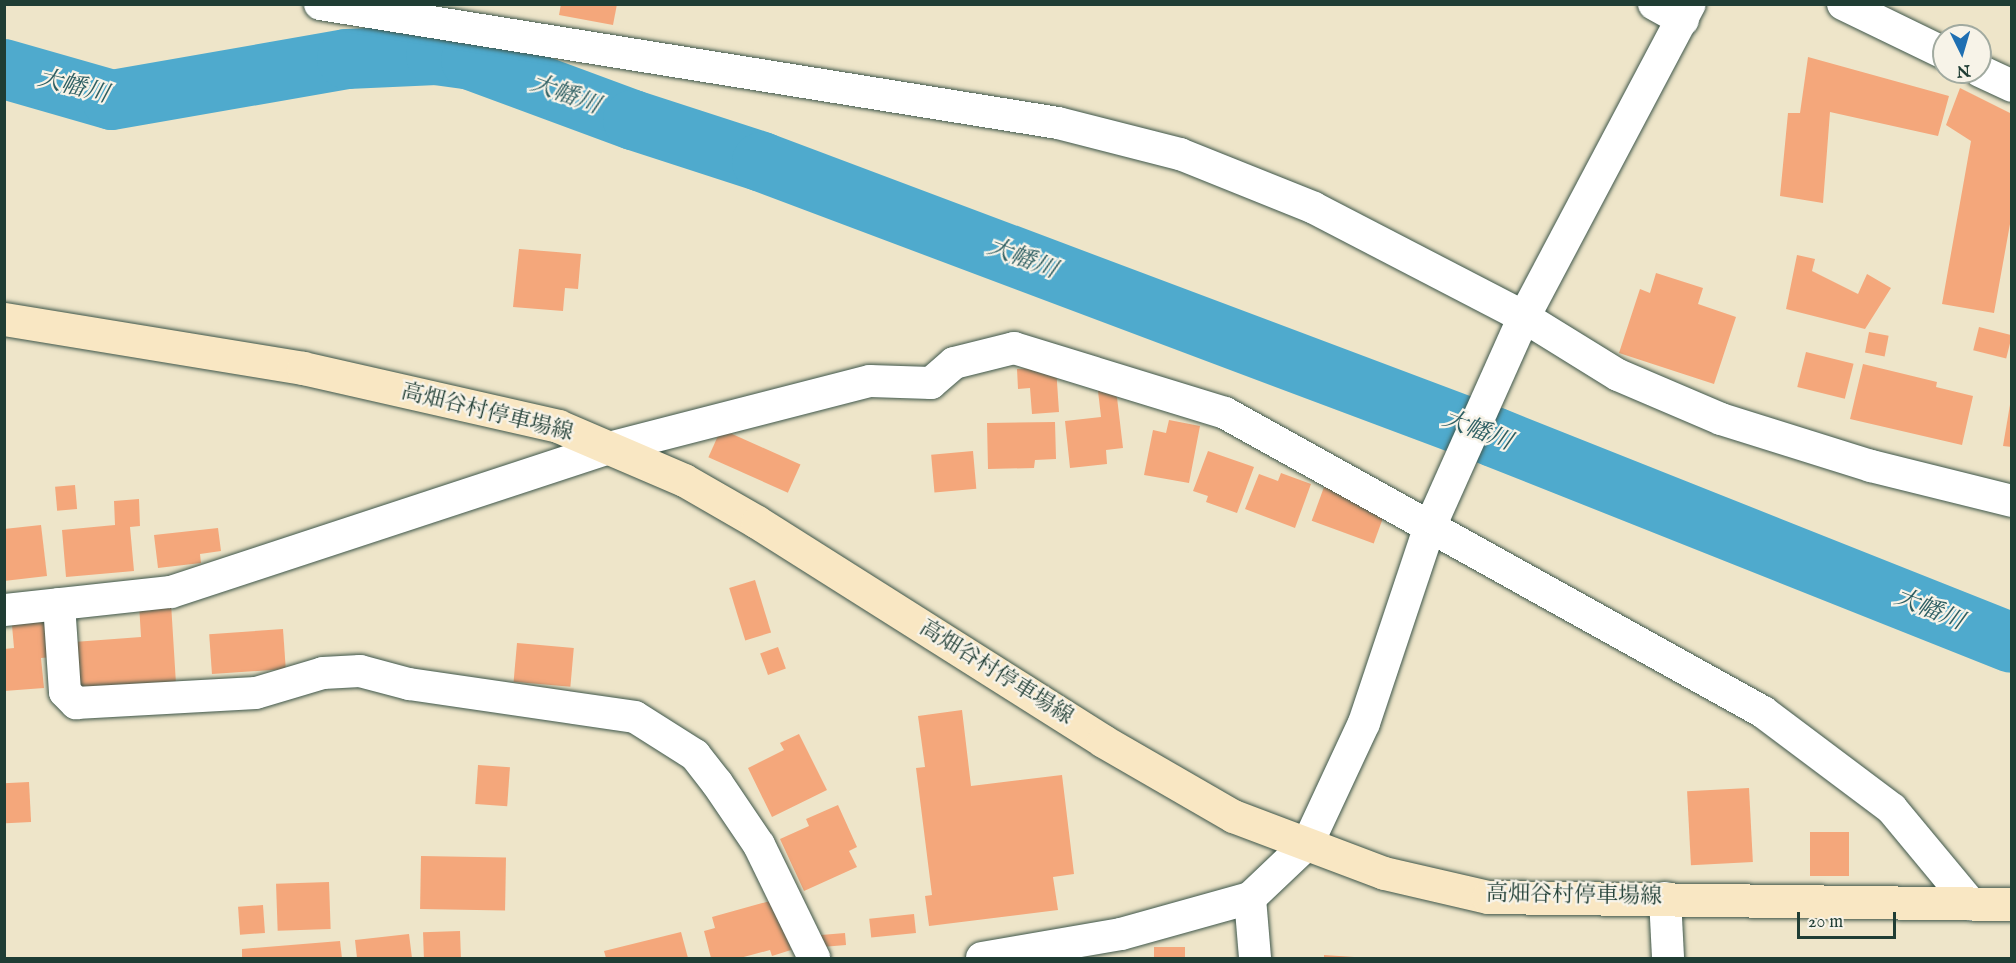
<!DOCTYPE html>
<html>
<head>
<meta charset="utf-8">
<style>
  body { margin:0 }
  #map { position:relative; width:2016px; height:963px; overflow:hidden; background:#eee5c9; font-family:"IM FELL English","Noto Serif JP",serif }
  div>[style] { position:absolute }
  .river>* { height:60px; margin:-30px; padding:0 30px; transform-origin:30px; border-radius:30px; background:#4faacd }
  .building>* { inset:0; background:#f4a77b; transform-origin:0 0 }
  .roads { filter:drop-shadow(0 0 2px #3e564a) drop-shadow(0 0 2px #3e564a) }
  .minor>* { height:32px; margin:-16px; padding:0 16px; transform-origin:16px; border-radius:16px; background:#fff }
  .secondary>* { height:33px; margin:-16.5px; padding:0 16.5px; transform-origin:16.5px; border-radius:16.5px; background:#f9e7c3 }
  span { translate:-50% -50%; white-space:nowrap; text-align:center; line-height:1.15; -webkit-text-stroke:4.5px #f7f3e8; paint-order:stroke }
  .street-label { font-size:22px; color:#1f3d34 }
  .water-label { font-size:24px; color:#2d5e62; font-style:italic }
  .frame { position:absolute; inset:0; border:6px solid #1f3d34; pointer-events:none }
  .north { position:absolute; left:1932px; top:24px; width:60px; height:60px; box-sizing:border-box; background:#f7f3e8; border:2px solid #a1aaa0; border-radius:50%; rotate:175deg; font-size:16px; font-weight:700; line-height:24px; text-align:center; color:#1f3d34 }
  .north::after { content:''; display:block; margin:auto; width:21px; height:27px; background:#1f6fb2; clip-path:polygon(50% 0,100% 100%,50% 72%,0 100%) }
  .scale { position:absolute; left:1797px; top:912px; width:99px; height:27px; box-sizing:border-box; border:3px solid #1f3d34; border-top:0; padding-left:8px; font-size:18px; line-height:21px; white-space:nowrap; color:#1f3d34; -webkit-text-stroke:4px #f7f3e8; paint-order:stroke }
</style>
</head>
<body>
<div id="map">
  <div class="river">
    <i style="left:4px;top:69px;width:112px;rotate:16deg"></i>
    <i style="left:112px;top:100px;width:239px;rotate:-9.9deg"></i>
    <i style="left:347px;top:59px;width:89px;rotate:-2.6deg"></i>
    <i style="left:436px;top:55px;width:35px;rotate:8deg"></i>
    <i style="left:471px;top:60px;width:173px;rotate:20.3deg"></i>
    <i style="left:633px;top:120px;width:136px;rotate:18deg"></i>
    <i style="left:762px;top:162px;width:782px;rotate:20.59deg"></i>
    <i style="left:1494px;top:437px;width:557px;rotate:21.69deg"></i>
  </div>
  <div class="building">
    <i style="clip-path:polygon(561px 4px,617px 4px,613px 25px,559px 15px)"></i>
    <i style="clip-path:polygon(1808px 57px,1949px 96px,1938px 136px,1830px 112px,1823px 203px,1780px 196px,1788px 113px,1800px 113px)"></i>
    <i style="clip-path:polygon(1960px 88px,2012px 114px,2012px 213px,1994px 313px,1942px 304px,1971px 141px,1946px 125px)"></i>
    <i style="clip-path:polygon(519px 249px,581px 254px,578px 289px,565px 288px,563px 311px,513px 307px)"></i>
    <i style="clip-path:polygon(1797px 255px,1815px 259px,1812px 271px,1858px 294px,1867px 274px,1891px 288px,1865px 329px,1786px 309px)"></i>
    <i style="clip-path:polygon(1656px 273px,1703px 288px,1698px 304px,1736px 317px,1714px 384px,1619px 353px,1640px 289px,1650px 293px)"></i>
    <i style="left:1979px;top:327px;width:34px;height:24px;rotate:14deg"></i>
    <i style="left:1869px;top:332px;width:20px;height:21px;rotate:11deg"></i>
    <i style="left:1806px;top:352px;width:49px;height:36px;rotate:14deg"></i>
    <i style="clip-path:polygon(1863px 364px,1937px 382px,1936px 387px,1973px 396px,1962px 445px,1850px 419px)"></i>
    <i style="clip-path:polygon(1056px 367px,1059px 412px,1032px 414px,1030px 388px,1018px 389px,1017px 369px)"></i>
    <i style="clip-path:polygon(1116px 389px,1123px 448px,1106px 450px,1107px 464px,1070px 468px,1065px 421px,1101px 417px,1098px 391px)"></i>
    <i style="clip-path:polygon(2012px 393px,2012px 447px,2003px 446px)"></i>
    <i style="clip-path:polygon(1169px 420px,1200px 426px,1189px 483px,1144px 475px,1153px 430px,1166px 433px)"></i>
    <i style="clip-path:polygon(1055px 422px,1056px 459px,1035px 460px,1034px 468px,988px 469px,987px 423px)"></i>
    <i style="left:721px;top:429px;width:87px;height:31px;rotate:24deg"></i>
    <i style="left:973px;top:451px;width:38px;height:42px;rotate:85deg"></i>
    <i style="clip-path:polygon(1208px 451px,1254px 467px,1237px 513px,1206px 502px,1208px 496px,1193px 491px)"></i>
    <i style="clip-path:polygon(1281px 473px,1311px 484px,1295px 528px,1245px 509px,1259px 474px,1278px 481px)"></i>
    <i style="left:75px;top:485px;width:24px;height:20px;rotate:85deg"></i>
    <i style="left:1324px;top:487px;width:66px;height:36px;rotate:20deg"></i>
    <i style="clip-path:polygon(139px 499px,140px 526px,130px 527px,134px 571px,66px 577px,62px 530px,115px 525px,114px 501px)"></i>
    <i style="clip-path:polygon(41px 525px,47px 576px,4px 581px,4px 529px)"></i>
    <i style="clip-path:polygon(218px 528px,221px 551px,200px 554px,201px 563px,158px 568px,154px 535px)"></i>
    <i style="left:755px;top:580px;width:55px;height:27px;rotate:73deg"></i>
    <i style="clip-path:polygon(171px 603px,176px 684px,76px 689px,74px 642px,141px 637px,139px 604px)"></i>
    <i style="clip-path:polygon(49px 611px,53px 657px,41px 658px,44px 688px,4px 691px,4px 649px,14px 648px,11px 614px)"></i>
    <i style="left:283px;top:629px;width:40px;height:74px;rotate:86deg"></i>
    <i style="left:517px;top:643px;width:57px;height:39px;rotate:5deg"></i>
    <i style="left:778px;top:647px;width:23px;height:19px;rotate:70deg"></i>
    <i style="clip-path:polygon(962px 710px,971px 786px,1062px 775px,1074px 874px,1053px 877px,1058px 910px,929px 926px,925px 896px,932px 895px,916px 768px,925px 767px,918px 716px)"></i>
    <i style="clip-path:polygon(799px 734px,827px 790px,772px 817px,748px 768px,784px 750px,780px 743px)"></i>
    <i style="left:478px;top:765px;width:32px;height:39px;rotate:4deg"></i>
    <i style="left:29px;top:782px;width:40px;height:25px;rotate:87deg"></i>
    <i style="left:1749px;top:788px;width:74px;height:62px;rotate:87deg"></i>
    <i style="clip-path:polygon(838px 805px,857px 847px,849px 851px,857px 867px,804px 891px,780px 839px,809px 826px,806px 819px)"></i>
    <i style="left:1810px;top:832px;width:39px;height:44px"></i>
    <i style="left:421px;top:856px;width:85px;height:53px;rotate:1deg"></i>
    <i style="left:329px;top:882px;width:47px;height:53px;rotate:88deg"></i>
    <i style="clip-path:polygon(777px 899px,791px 950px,772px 956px,770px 950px,740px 958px,711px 958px,704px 931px,715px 928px,712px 917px)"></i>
    <i style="left:263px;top:905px;width:28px;height:25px;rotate:86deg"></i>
    <i style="left:914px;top:914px;width:19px;height:45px;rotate:84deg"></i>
    <i style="left:460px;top:931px;width:27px;height:37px;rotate:88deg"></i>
    <i style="clip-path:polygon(681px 932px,688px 958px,606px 958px,604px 951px)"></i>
    <i style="left:845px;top:933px;width:12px;height:24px;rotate:85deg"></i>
    <i style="clip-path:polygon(409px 934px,412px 958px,357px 958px,355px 940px)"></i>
    <i style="clip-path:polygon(340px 941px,342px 958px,242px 958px,242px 949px)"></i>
    <i style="left:1185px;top:947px;width:11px;height:31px;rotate:90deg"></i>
    <i style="clip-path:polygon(1324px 955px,1354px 957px,1354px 958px,1324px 958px)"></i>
  </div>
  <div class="roads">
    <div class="minor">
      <i style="left:320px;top:4px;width:748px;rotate:9.16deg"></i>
      <i style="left:1058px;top:123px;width:126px;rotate:14.3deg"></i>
      <i style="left:1180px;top:154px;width:144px;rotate:21.9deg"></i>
      <i style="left:1314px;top:208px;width:237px;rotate:27.4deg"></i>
      <i style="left:1524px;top:317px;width:110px;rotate:31.7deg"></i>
      <i style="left:1618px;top:375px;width:112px;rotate:23.1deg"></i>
      <i style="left:1721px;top:419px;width:157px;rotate:17.4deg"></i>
      <i style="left:1871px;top:466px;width:145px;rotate:13.9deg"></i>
      <i style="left:1654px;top:4px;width:33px;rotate:29deg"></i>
      <i style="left:1843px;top:4px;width:112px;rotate:25.9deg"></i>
      <i style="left:1980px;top:71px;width:35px;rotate:25deg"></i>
      <i style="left:59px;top:604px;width:88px;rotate:86.1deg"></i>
      <i style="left:65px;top:692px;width:16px;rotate:45deg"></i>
      <i style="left:76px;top:703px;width:180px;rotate:-3.2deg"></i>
      <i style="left:256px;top:693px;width:70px;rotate:-16.6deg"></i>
      <i style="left:323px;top:673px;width:37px;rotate:-3deg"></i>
      <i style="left:360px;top:671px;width:51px;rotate:14.9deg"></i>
      <i style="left:409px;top:684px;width:228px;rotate:8.3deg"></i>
      <i style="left:635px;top:717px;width:71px;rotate:32.3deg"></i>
      <i style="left:695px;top:755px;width:36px;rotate:52deg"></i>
      <i style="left:717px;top:783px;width:75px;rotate:55.9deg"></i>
      <i style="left:759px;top:845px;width:126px;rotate:64deg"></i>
      <i style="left:4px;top:610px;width:168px;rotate:-6.2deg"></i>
      <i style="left:171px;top:592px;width:461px;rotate:-18.2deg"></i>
      <i style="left:609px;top:448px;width:269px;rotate:-14.4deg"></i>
      <i style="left:870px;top:381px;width:61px;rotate:1.9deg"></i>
      <i style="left:931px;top:383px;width:30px;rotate:-41deg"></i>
      <i style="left:954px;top:363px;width:62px;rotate:-14deg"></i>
      <i style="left:1014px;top:348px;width:221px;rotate:17.1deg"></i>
      <i style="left:1225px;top:413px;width:616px;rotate:29.06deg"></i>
      <i style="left:1763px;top:712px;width:161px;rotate:36.9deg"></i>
      <i style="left:1892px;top:809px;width:124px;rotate:50.3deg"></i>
      <i style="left:1250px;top:898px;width:60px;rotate:85.2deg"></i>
      <i style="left:1665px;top:898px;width:60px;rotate:87.1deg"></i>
      <i style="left:982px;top:958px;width:141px;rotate:-9.8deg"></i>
      <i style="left:1121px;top:934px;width:134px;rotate:-15.6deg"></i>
      <i style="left:1250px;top:898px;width:80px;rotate:-43.5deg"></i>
      <i style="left:1308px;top:843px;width:132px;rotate:-65deg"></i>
      <i style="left:1364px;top:723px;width:205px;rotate:-71.5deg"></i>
      <i style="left:1429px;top:529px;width:232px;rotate:-65.9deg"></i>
      <i style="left:1524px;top:317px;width:354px;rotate:-62.1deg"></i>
    </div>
    <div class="secondary">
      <i style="left:4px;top:319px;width:303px;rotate:9.3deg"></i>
      <i style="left:303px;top:368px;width:262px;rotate:12.8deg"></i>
      <i style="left:558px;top:426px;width:137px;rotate:23.2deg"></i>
      <i style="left:684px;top:480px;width:84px;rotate:29.9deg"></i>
      <i style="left:757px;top:522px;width:409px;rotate:32.3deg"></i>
      <i style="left:1103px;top:741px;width:150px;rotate:30deg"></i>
      <i style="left:1233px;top:816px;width:161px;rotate:20.7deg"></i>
      <i style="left:1384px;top:873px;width:107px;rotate:13deg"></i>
      <i style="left:1488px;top:897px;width:524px;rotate:0.77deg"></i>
    </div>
  </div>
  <div class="street-label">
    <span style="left:487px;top:413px;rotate:14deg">高畑谷村停車場線</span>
    <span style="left:996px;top:673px;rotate:32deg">高畑谷村停車場線</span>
    <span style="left:1574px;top:896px;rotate:1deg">高畑谷村停車場線</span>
  </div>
  <div class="water-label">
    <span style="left:73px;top:87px;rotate:14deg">大幡川</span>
    <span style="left:565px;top:95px;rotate:20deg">大幡川</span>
    <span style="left:1022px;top:259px;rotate:21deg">大幡川</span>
    <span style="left:1477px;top:431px;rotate:21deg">大幡川</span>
    <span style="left:1929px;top:610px;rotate:22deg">大幡川</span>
  </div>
  <div class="frame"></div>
  <div class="north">N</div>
  <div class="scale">20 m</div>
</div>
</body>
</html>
